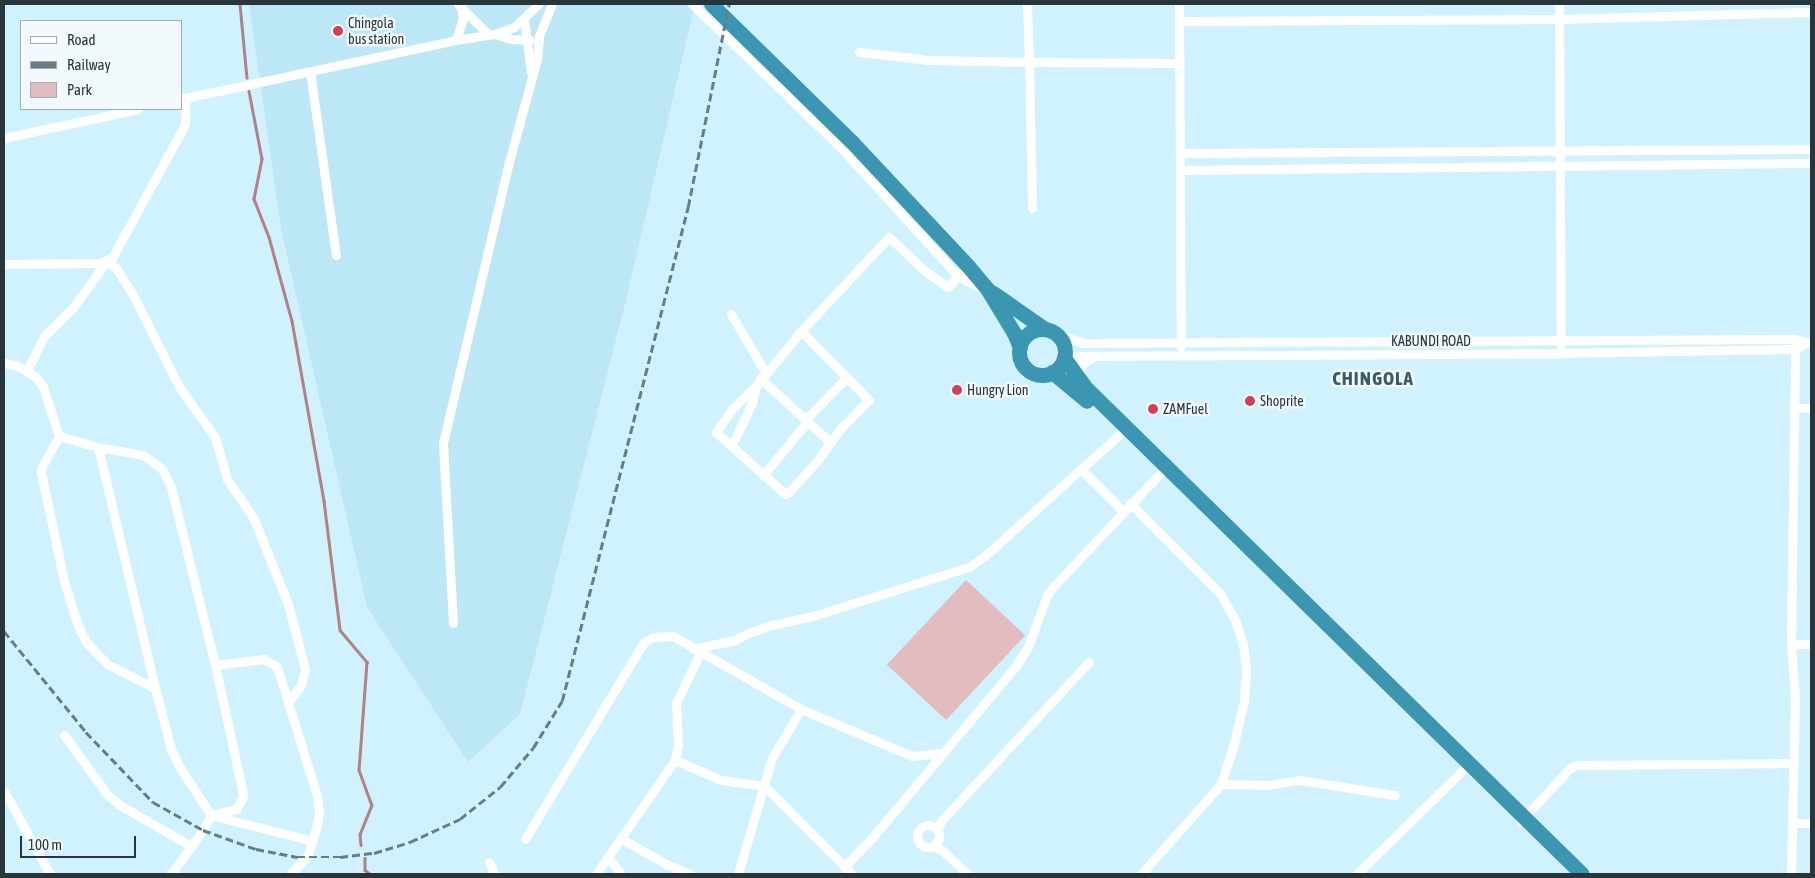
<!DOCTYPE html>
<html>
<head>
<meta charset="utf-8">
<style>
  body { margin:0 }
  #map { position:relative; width:1815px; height:878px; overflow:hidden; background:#d0f2fe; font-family:"Asap Condensed",sans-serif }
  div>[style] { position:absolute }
  .built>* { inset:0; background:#bce7f6 }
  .green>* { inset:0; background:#e2bcbe; transform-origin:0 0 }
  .stream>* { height:2.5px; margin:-1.25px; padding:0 1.25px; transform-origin:1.25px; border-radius:1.25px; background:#b18285 }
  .street>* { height:9px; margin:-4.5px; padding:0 4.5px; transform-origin:4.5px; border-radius:4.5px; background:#fff }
  .street>.ring { margin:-4.5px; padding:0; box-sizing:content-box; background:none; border:9px solid #fff; border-radius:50% }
  .highway>* { height:15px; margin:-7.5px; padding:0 7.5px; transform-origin:7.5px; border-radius:7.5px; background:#3b96b2 }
  .highway>.ring { margin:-7.5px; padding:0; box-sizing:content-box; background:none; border:15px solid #3b96b2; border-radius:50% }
  .rail>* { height:2.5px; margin-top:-1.25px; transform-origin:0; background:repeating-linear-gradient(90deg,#677c83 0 8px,transparent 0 12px) }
  .dots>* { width:14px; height:14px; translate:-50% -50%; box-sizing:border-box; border:2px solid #f3fafd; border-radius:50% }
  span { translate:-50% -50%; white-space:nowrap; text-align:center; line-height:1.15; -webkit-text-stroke:5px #f3fafd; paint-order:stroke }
  .poi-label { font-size:14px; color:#28353a }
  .left { translate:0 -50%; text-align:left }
  .street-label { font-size:14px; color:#28353a }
  .district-label { font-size:19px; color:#3c5a64; font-weight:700; letter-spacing:1px }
  .frame { position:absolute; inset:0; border:5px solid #28353a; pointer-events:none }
  .legend { position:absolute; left:20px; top:20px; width:162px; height:90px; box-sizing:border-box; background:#f3fafd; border:1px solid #a2abaf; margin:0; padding:6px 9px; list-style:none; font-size:15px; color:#28353a }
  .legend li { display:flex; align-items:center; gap:10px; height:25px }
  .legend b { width:25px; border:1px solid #a2abaf }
  .scale { position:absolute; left:20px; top:836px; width:116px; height:22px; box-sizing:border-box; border:2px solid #28353a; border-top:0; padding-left:6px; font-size:15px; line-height:18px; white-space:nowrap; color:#28353a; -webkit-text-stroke:4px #f3fafd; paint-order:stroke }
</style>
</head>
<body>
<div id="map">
  <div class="built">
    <i style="clip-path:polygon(249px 4px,695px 4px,626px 300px,520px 714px,468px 762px,367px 607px,281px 229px)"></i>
  </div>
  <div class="green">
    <i style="left:966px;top:580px;width:81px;height:116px;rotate:43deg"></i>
  </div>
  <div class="stream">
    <i style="left:240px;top:4px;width:74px;rotate:84.6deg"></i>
    <i style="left:249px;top:91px;width:69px;rotate:79.2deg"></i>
    <i style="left:262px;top:159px;width:41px;rotate:101.3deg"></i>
    <i style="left:254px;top:199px;width:41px;rotate:68.5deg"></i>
    <i style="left:269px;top:237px;width:87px;rotate:74.7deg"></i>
    <i style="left:292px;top:321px;width:183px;rotate:79.9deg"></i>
    <i style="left:324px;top:501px;width:130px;rotate:82.9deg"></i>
    <i style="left:340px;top:630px;width:42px;rotate:49.8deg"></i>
    <i style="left:367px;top:662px;width:108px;rotate:94.2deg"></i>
    <i style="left:359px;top:770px;width:37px;rotate:70deg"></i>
    <i style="left:372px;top:805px;width:31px;rotate:112deg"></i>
    <i style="left:360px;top:834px;width:11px;rotate:85deg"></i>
    <i style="left:365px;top:858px;width:12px;rotate:90deg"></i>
    <i style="left:365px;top:870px;width:6px;rotate:39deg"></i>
  </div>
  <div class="street">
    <i style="left:458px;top:4px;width:44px;rotate:45deg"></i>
    <i style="left:692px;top:4px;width:209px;rotate:44deg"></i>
    <i style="left:842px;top:149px;width:172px;rotate:47.6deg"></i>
    <i style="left:958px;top:276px;width:30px;rotate:28deg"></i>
    <i style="left:1027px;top:4px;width:58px;rotate:88deg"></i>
    <i style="left:1029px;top:62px;width:151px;rotate:0.4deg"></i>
    <i style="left:1179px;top:4px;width:343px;rotate:89.7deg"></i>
    <i style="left:1559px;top:4px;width:341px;rotate:89.7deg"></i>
    <i style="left:524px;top:19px;width:54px;rotate:82.6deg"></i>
    <i style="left:1180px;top:21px;width:380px;rotate:-0.3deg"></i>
    <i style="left:1560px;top:19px;width:251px;rotate:-1.6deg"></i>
    <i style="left:494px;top:34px;width:19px;rotate:16deg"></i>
    <i style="left:512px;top:39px;width:18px;rotate:3deg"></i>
    <i style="left:456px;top:40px;width:23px;rotate:-72deg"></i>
    <i style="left:463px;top:18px;width:11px;rotate:-100deg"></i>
    <i style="left:859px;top:52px;width:70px;rotate:6.5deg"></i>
    <i style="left:929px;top:60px;width:100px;rotate:1.1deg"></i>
    <i style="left:1029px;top:62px;width:146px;rotate:88.8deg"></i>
    <i style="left:310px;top:71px;width:186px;rotate:82deg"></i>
    <i style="left:181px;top:99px;width:281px;rotate:-12.1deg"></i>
    <i style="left:456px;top:40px;width:38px;rotate:-9deg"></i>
    <i style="left:494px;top:34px;width:21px;rotate:-19deg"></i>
    <i style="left:514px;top:27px;width:34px;rotate:-43deg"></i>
    <i style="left:4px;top:138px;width:137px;rotate:-12.2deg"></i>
    <i style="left:1181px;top:153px;width:630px;rotate:-0.36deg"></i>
    <i style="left:1181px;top:170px;width:630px;rotate:-0.64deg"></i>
    <i style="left:107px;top:261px;width:11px;rotate:38deg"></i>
    <i style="left:116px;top:268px;width:32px;rotate:58deg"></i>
    <i style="left:133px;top:295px;width:103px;rotate:63.4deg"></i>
    <i style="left:179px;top:387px;width:62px;rotate:54.2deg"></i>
    <i style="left:215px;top:437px;width:44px;rotate:74.1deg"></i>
    <i style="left:227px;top:479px;width:46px;rotate:55.6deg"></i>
    <i style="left:253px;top:517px;width:94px;rotate:68.1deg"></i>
    <i style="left:288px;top:604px;width:67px;rotate:75.3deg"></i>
    <i style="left:305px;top:669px;width:16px;rotate:104deg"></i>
    <i style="left:301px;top:685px;width:22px;rotate:126deg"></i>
    <i style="left:4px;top:264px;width:96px;rotate:-0.6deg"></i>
    <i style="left:100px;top:263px;width:13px;rotate:-23deg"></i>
    <i style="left:112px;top:258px;width:146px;rotate:-61.3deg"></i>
    <i style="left:182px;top:130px;width:8px;rotate:-67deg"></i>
    <i style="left:185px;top:123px;width:25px;rotate:-88deg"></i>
    <i style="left:731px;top:314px;width:67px;rotate:59.6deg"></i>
    <i style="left:801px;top:331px;width:97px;rotate:45.4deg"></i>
    <i style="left:869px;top:400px;width:42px;rotate:135deg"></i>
    <i style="left:839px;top:430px;width:37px;rotate:125deg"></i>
    <i style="left:818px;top:460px;width:45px;rotate:132.3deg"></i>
    <i style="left:788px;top:493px;width:3px;rotate:162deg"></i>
    <i style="left:785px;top:494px;width:93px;rotate:-138.1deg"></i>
    <i style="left:716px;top:432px;width:28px;rotate:-55deg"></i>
    <i style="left:732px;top:409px;width:33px;rotate:-44deg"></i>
    <i style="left:756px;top:386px;width:71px;rotate:-50.7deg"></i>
    <i style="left:801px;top:331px;width:129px;rotate:-46.9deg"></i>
    <i style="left:889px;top:237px;width:50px;rotate:43.4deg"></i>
    <i style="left:925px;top:271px;width:28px;rotate:35deg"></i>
    <i style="left:948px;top:287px;width:19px;rotate:-47deg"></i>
    <i style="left:961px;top:273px;width:14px;rotate:12deg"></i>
    <i style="left:1056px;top:334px;width:28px;rotate:18deg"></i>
    <i style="left:1083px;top:343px;width:712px;rotate:-0.32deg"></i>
    <i style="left:1795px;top:339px;width:16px;rotate:14deg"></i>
    <i style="left:1064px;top:356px;width:497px;rotate:-0.3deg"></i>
    <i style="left:1561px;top:353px;width:234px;rotate:-1deg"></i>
    <i style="left:1795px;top:349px;width:13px;rotate:-29deg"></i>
    <i style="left:4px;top:363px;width:14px;rotate:12deg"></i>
    <i style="left:18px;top:366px;width:22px;rotate:32deg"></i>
    <i style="left:37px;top:378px;width:11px;rotate:56deg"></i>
    <i style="left:43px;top:387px;width:52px;rotate:71.9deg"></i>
    <i style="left:59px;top:436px;width:41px;rotate:15.8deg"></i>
    <i style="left:98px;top:447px;width:46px;rotate:10.1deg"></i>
    <i style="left:143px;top:455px;width:24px;rotate:36deg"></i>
    <i style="left:162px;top:469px;width:20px;rotate:63deg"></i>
    <i style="left:171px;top:487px;width:183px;rotate:76.1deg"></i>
    <i style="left:215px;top:665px;width:127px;rotate:77.7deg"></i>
    <i style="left:242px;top:789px;width:8px;rotate:83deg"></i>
    <i style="left:243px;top:797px;width:14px;rotate:120deg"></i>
    <i style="left:236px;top:809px;width:26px;rotate:167deg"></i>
    <i style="left:27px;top:370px;width:39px;rotate:-63deg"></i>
    <i style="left:45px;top:335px;width:37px;rotate:-44deg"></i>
    <i style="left:72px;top:309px;width:58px;rotate:-54.1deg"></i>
    <i style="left:760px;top:378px;width:95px;rotate:42.4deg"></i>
    <i style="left:1080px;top:379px;width:14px;rotate:-86deg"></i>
    <i style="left:1081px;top:365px;width:14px;rotate:-34deg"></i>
    <i style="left:1795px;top:408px;width:16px"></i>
    <i style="left:806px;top:419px;width:59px;rotate:-45.7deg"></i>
    <i style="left:59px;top:436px;width:35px;rotate:119deg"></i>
    <i style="left:42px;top:467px;width:5px;rotate:101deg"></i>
    <i style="left:41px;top:472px;width:111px;rotate:78.1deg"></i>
    <i style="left:64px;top:581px;width:47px;rotate:72.7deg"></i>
    <i style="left:78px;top:626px;width:18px;rotate:63deg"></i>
    <i style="left:86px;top:642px;width:30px;rotate:46deg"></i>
    <i style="left:107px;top:664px;width:54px;rotate:26.6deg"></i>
    <i style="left:155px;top:688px;width:63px;rotate:75.3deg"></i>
    <i style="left:171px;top:749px;width:19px;rotate:65deg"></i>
    <i style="left:179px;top:766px;width:59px;rotate:56.9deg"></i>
    <i style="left:211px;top:815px;width:105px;rotate:14.3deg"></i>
    <i style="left:732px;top:445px;width:47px;rotate:-64.5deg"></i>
    <i style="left:752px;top:403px;width:17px;rotate:-77deg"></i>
    <i style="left:98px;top:447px;width:248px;rotate:76.7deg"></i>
    <i style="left:1081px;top:469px;width:54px;rotate:-42deg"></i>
    <i style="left:763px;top:475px;width:70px;rotate:-50.2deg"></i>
    <i style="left:1130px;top:503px;width:129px;rotate:45.3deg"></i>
    <i style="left:1221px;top:595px;width:29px;rotate:61deg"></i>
    <i style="left:1235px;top:620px;width:26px;rotate:72deg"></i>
    <i style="left:1243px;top:645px;width:26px;rotate:83deg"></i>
    <i style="left:1246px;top:671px;width:30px;rotate:94deg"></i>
    <i style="left:1244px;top:701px;width:47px;rotate:103.4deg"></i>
    <i style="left:1233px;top:747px;width:39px;rotate:108deg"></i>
    <i style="left:1221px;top:784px;width:120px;rotate:131.6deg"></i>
    <i style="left:453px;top:623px;width:180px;rotate:-93.2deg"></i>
    <i style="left:443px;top:443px;width:289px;rotate:-76.8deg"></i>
    <i style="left:509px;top:162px;width:107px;rotate:-74.8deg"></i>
    <i style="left:537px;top:59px;width:23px;rotate:-85deg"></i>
    <i style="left:539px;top:36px;width:35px;rotate:-68deg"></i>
    <i style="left:1791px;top:644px;width:20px"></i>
    <i style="left:693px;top:649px;width:43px;rotate:-12.1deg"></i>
    <i style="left:735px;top:640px;width:15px;rotate:-28deg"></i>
    <i style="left:748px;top:633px;width:24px;rotate:-19deg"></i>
    <i style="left:771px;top:625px;width:40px;rotate:-12deg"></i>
    <i style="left:810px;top:617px;width:167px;rotate:-17.5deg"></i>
    <i style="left:969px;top:567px;width:19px;rotate:-35deg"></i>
    <i style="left:985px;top:556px;width:130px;rotate:-42.2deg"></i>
    <i style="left:1081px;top:469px;width:59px;rotate:45deg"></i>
    <i style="left:215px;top:665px;width:49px;rotate:-7deg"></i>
    <i style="left:264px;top:659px;width:14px;rotate:30deg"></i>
    <i style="left:276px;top:666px;width:8px;rotate:67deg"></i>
    <i style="left:279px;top:673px;width:129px;rotate:72.8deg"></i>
    <i style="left:317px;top:796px;width:16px;rotate:83deg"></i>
    <i style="left:319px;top:812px;width:13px;rotate:99deg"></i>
    <i style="left:317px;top:825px;width:34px;rotate:107deg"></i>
    <i style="left:307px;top:857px;width:24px;rotate:135deg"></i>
    <i style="left:64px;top:735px;width:73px;rotate:53.9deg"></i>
    <i style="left:107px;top:794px;width:15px;rotate:42deg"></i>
    <i style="left:118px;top:804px;width:84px;rotate:29.9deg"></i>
    <i style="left:675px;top:760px;width:50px;rotate:23.5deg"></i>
    <i style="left:721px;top:780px;width:43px;rotate:7.9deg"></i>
    <i style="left:764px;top:786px;width:124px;rotate:45deg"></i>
    <i style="left:1221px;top:784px;width:47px;rotate:1.2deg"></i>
    <i style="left:1268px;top:785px;width:31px;rotate:-9deg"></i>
    <i style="left:1299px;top:780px;width:97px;rotate:8.9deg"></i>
    <i style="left:4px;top:791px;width:95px;rotate:61deg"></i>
    <i style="left:1521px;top:821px;width:72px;rotate:-47.2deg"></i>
    <i style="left:1570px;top:768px;width:8px;rotate:-23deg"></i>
    <i style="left:1577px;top:765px;width:217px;rotate:-0.5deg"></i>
    <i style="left:1794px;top:823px;width:17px"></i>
    <i class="ring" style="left:917px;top:825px;width:13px;height:13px"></i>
    <i style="left:938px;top:830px;width:9px;rotate:-72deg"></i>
    <i style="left:941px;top:821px;width:217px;rotate:-47.1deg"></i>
    <i style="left:525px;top:839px;width:230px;rotate:-58.9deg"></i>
    <i style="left:644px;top:642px;width:10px;rotate:-29deg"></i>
    <i style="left:653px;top:637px;width:20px;rotate:-3deg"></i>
    <i style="left:673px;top:636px;width:147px;rotate:29.7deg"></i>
    <i style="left:801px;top:709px;width:121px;rotate:22.9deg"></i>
    <i style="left:912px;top:756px;width:29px;rotate:-6deg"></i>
    <i style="left:622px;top:839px;width:51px;rotate:29.6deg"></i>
    <i style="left:666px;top:864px;width:26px;rotate:23deg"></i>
    <i style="left:932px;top:846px;width:12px;rotate:24deg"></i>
    <i style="left:943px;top:851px;width:34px;rotate:43deg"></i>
    <i style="left:608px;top:857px;width:21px;rotate:53deg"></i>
    <i style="left:489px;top:862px;width:13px;rotate:67deg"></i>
    <i style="left:844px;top:867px;width:40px;rotate:-46deg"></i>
    <i style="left:872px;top:838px;width:224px;rotate:-50.1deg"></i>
    <i style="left:1016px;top:666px;width:22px;rotate:-58deg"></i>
    <i style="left:1028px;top:647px;width:55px;rotate:-69.9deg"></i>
    <i style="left:1047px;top:595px;width:10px;rotate:-53deg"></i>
    <i style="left:1053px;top:587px;width:165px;rotate:-46.7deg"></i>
    <i style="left:171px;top:874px;width:54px;rotate:-54deg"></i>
    <i style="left:203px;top:830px;width:17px;rotate:-62deg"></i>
    <i style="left:596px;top:874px;width:139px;rotate:-55.3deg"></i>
    <i style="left:675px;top:760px;width:16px;rotate:-79deg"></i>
    <i style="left:678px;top:744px;width:41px;rotate:-92.8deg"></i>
    <i style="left:676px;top:703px;width:60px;rotate:-64.3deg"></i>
    <i style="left:738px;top:874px;width:121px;rotate:-73.7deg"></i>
    <i style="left:772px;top:758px;width:57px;rotate:-59.4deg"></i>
    <i style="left:1357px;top:874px;width:158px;rotate:-44.5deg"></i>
    <i style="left:1791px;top:874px;width:176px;rotate:-88.7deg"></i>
    <i style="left:1795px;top:698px;width:54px;rotate:-94.2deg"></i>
    <i style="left:1791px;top:644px;width:299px;rotate:-89.2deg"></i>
  </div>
  <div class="highway">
    <i style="left:711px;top:4px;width:197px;rotate:44.4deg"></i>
    <i style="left:852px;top:142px;width:170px;rotate:46.9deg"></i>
    <i style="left:968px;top:266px;width:31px;rotate:50deg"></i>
    <i style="left:988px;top:290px;width:50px;rotate:58.8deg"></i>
    <i style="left:1014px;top:333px;width:15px;rotate:67deg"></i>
    <i style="left:993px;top:293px;width:63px;rotate:34.7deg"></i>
    <i class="ring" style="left:1019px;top:329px;width:31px;height:31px"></i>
    <i style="left:1064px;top:358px;width:34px;rotate:54deg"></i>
    <i style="left:1084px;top:386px;width:697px;rotate:44.42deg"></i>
    <i style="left:1052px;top:372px;width:45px;rotate:39.6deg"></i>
  </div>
  <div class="rail">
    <i style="left:4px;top:631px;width:130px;rotate:50.9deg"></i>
    <i style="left:86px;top:732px;width:97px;rotate:46.3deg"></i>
    <i style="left:153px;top:802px;width:57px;rotate:29.2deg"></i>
    <i style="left:203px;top:830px;width:56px;rotate:19.7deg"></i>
    <i style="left:256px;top:849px;width:42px;rotate:11deg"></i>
    <i style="left:297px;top:857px;width:43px"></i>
    <i style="left:340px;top:857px;width:34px;rotate:-7deg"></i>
    <i style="left:374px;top:853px;width:38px;rotate:-17deg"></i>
    <i style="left:410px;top:842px;width:55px;rotate:-24.7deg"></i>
    <i style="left:460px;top:819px;width:51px;rotate:-38.7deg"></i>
    <i style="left:500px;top:787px;width:51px;rotate:-49.8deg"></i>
    <i style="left:533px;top:748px;width:55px;rotate:-58.3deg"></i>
    <i style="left:562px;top:701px;width:510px;rotate:-75.69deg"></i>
    <i style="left:688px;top:207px;width:207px;rotate:-78.6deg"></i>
  </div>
  <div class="dots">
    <i style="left:338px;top:31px;background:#cf3f57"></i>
    <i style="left:957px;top:390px;background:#cf3f57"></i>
    <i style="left:1250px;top:401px;background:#cf3f57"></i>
    <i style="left:1153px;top:409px;background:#cf3f57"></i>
  </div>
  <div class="poi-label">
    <span class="left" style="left:348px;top:31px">Chingola<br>bus station</span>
    <span class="left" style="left:967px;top:390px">Hungry Lion</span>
    <span class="left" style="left:1260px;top:401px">Shoprite</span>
    <span class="left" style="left:1163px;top:409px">ZAMFuel</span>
  </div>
  <div class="street-label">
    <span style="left:1431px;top:341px">KABUNDI ROAD</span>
  </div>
  <div class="district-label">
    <span style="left:1373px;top:379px">CHINGOLA</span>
  </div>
  <div class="frame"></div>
  <ul class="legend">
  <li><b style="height:6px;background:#fff"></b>Road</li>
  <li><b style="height:6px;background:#677c83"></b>Railway</li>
  <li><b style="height:14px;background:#e2bcbe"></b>Park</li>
  </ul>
  <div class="scale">100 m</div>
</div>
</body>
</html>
